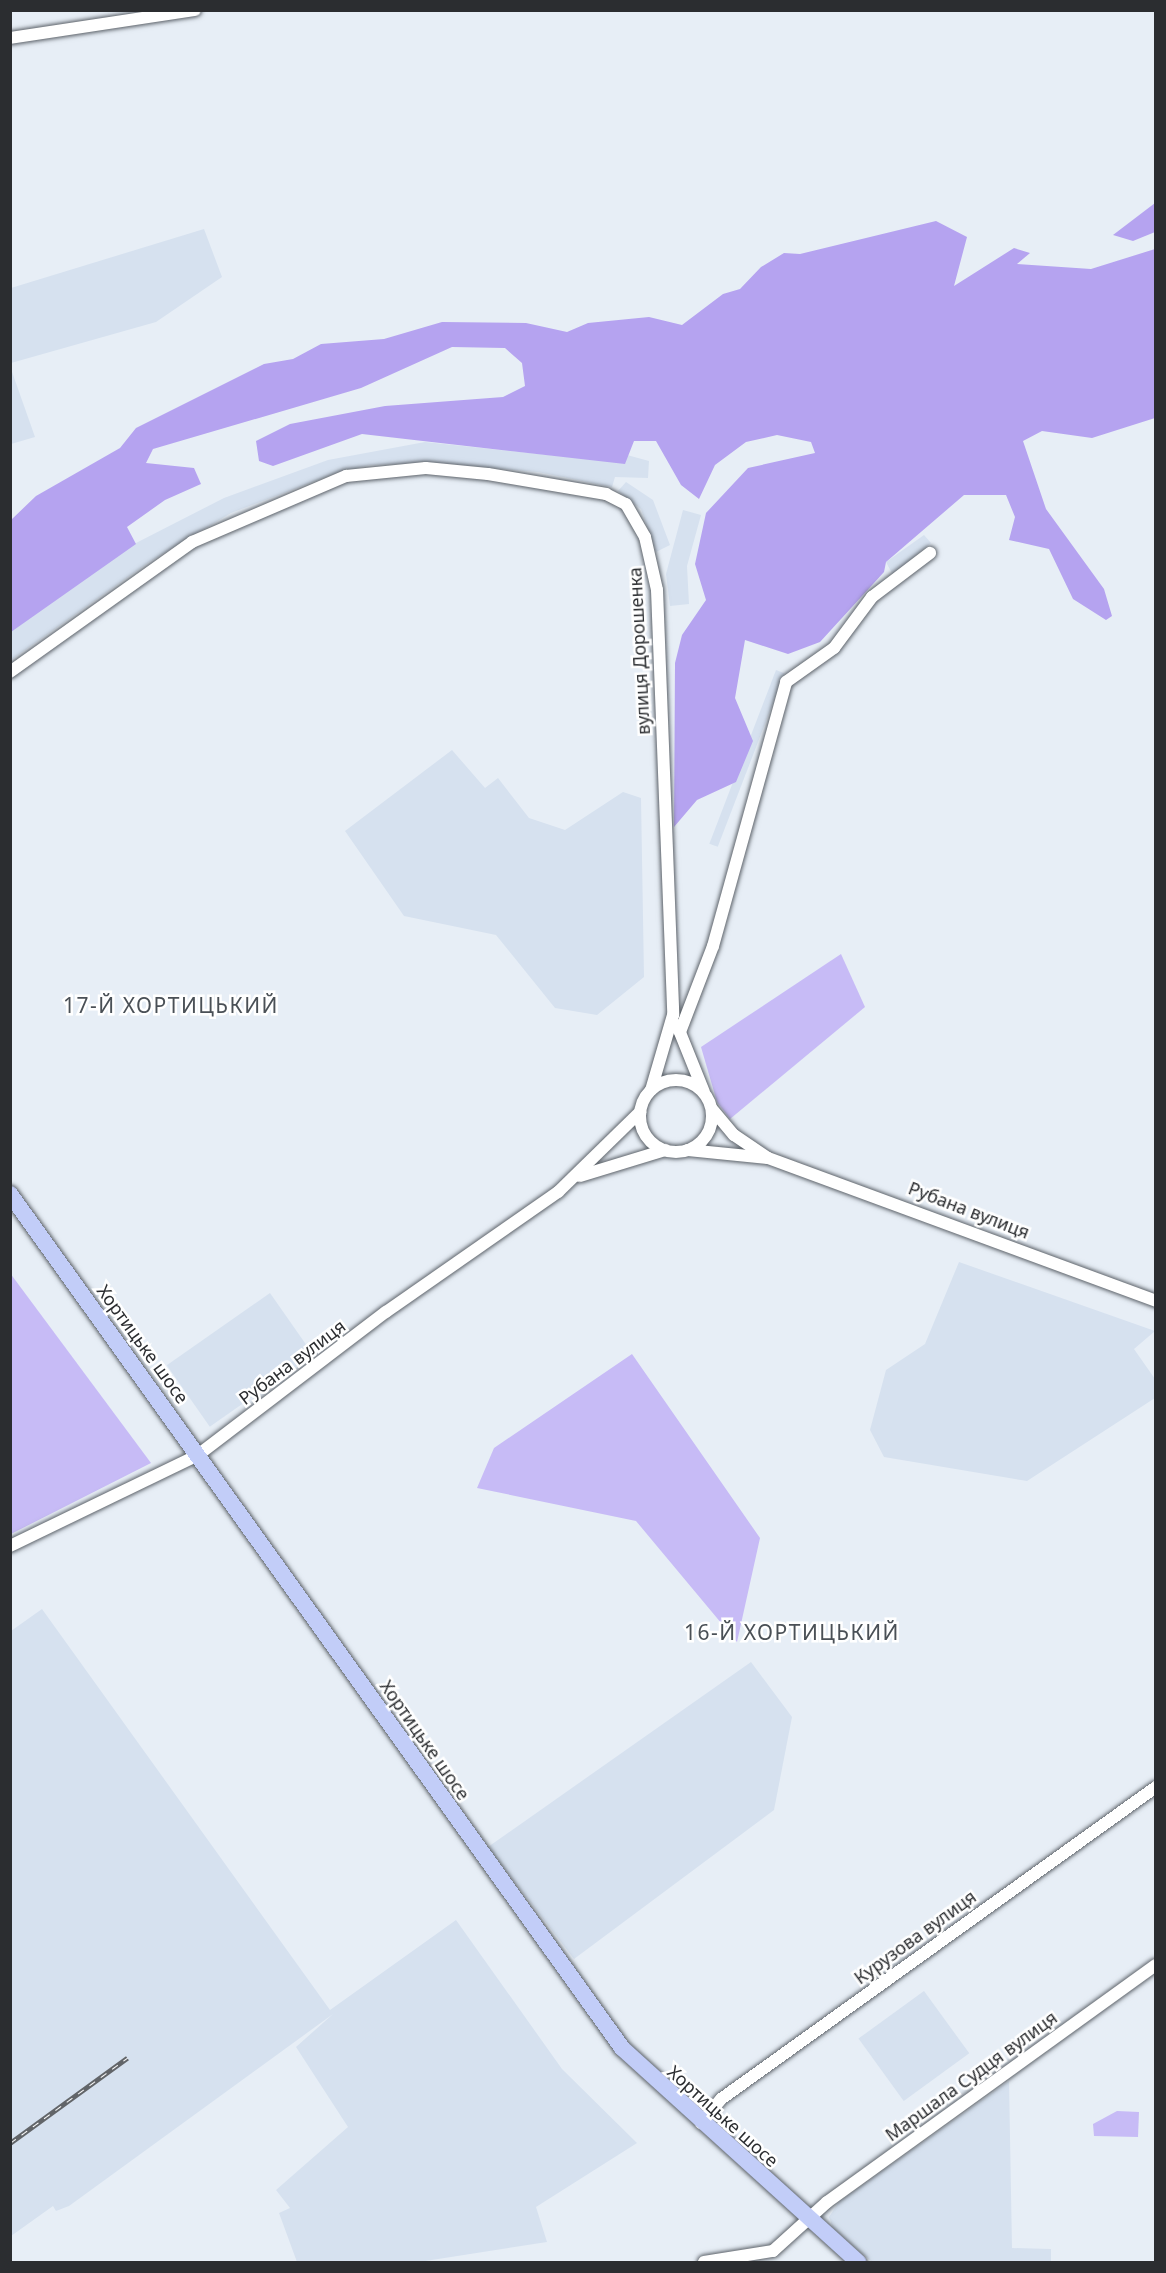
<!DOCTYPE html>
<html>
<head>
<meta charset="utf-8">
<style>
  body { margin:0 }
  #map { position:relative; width:1166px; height:2273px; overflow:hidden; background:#e7eef6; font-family:"Noto Sans",sans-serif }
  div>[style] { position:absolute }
  .built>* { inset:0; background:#d6e1ef; transform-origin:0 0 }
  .green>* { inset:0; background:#c7bbf6 }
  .forest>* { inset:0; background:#b5a3f0 }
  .roads { filter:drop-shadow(0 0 2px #5d636a) drop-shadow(0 0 2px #5d636a) }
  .minor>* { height:12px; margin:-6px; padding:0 6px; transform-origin:6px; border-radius:6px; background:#fff }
  .minor>.ring { margin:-6px; padding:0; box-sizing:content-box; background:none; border:12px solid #fff; border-radius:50% }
  .major>* { height:16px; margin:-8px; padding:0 8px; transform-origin:8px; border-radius:8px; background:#c2cdf8 }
  .rail>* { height:4.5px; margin-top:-2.25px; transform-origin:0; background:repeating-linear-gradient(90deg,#fff 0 7px,#626569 0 14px); box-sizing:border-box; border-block:2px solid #626569 }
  span { translate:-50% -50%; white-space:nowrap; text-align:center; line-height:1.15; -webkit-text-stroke:5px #fff; paint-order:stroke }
  .street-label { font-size:18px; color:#2b2d30 }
  .quarter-label { font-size:21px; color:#4a5056; letter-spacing:1.5px }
  .frame { position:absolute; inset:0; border:12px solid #2b2d30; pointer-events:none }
</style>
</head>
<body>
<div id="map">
  <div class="built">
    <i style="clip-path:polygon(204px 229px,222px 277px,156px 322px,11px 363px,11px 288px)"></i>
    <i style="clip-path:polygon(11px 369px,35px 437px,11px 444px,10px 444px)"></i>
    <i style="clip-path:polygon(425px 442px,625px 463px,627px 455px,649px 461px,648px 478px,615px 477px,612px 487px,538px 472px,432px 463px,369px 465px,334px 474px,231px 513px,149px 562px,11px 660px,10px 632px,136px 543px,224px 498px,328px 460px)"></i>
    <i style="clip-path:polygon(626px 482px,653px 500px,670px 545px,656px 552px,641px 509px,618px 491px)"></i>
    <i style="clip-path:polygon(683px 510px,701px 515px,687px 566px,689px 604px,670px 606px,666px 574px)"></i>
    <i style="clip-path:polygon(924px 535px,931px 543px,893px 575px,886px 562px)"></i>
    <i style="left:776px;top:670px;width:9px;height:186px;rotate:21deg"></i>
    <i style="clip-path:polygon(452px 750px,485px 788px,498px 778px,529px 818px,565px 830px,623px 792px,641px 798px,644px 977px,597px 1015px,555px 1008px,496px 935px,404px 916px,345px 831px)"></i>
    <i style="clip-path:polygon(959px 1262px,1155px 1331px,1134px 1349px,1155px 1379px,1155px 1398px,1027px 1481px,884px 1457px,870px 1430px,886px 1370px,925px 1344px)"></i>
    <i style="left:270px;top:1293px;width:75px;height:126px;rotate:55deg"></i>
    <i style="clip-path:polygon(42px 1609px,330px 2010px,456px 1920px,562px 2069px,637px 2143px,536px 2207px,547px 2242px,419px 2262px,297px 2262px,279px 2213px,290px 2208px,276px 2190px,348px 2127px,296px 2047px,333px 2014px,69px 2206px,56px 2211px,53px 2206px,11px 2236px,11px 1631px)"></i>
    <i style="clip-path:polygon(751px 1662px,792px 1717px,774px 1810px,574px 1959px,488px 1847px)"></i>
    <i style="left:924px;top:1991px;width:77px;height:81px;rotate:54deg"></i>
    <i style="clip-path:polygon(1009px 2081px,1012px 2248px,1051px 2249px,1051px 2262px,872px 2262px,833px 2228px,829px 2217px,839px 2202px)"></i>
  </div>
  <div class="green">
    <i style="clip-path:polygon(841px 954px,865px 1007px,730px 1119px,717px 1102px,701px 1047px)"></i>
    <i style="clip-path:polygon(10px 1273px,151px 1463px,11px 1534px,10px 1534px)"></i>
    <i style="clip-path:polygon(632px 1354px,760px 1538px,737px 1642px,636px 1521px,477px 1488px,494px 1448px)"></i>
    <i style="clip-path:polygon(1117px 2111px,1139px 2112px,1138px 2137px,1094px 2136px,1093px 2124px)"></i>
  </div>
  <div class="forest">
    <i style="clip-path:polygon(1155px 203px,1155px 232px,1133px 241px,1113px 235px)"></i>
    <i style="clip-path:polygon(936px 221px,967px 237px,954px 286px,1014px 248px,1030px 253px,1017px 264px,1091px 269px,1155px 249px,1155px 418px,1092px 438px,1042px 431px,1023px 441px,1046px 509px,1104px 589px,1112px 616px,1106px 620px,1073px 599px,1049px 549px,1009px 540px,1015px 517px,1006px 495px,964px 495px,886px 562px,884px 572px,820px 642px,788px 654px,745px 640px,735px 698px,753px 741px,736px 782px,697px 800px,674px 827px,675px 663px,682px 635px,706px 600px,695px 564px,706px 513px,748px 468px,815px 453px,811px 442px,777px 435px,746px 442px,715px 465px,699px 499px,681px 485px,656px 441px,634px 441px,625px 464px,362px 434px,273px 466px,259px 461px,256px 441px,290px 424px,385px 406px,503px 397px,525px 386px,522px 363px,505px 348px,452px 347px,361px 388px,153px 449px,146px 463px,194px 468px,201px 484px,165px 500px,127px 527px,136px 544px,11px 632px,11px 520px,36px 496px,120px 448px,136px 428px,264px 364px,293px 359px,321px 344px,384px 339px,442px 322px,526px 323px,567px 332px,588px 323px,649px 317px,682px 325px,723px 294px,740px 289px,761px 267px,784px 253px,800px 254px)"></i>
  </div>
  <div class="roads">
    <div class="minor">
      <i style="left:10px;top:38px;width:187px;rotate:-8.6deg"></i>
      <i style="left:10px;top:672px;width:224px;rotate:-35.5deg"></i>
      <i style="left:192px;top:542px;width:168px;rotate:-23.2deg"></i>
      <i style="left:346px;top:476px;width:80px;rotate:-5.7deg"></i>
      <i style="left:426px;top:468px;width:62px;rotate:5.5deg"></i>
      <i style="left:488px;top:474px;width:120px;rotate:9.6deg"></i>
      <i style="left:606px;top:494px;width:22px;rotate:27deg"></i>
      <i style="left:626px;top:504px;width:38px;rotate:60deg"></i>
      <i style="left:645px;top:537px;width:54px;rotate:77.2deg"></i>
      <i style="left:657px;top:590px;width:425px;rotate:87.8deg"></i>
      <i style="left:673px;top:1015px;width:78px;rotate:106.3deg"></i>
      <i style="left:677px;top:1025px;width:72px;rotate:68.1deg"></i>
      <i style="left:680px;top:1032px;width:92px;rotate:-69deg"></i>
      <i style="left:713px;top:946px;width:274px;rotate:-74.5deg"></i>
      <i style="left:786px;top:682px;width:59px;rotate:-35.3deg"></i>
      <i style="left:834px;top:648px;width:64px;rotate:-53.3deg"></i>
      <i style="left:872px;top:597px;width:73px;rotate:-37.2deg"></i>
      <i class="ring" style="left:640px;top:1080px;width:60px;height:60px"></i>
      <i style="left:712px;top:1109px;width:34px;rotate:50deg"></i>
      <i style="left:734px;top:1135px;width:40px;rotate:34deg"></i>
      <i style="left:688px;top:1150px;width:80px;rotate:5.7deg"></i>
      <i style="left:768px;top:1158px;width:414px;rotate:20.2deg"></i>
      <i style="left:580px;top:1176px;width:89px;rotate:-17deg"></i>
      <i style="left:10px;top:1546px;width:209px;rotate:-25.8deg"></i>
      <i style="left:198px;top:1455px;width:236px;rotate:-37.3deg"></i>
      <i style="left:386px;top:1312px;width:210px;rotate:-34.9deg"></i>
      <i style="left:558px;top:1192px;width:115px;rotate:-44.3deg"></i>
      <i style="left:701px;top:2123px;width:31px;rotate:-50deg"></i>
      <i style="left:721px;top:2099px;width:535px;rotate:-35.65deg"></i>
      <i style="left:704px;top:2262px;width:70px;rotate:-9.1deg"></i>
      <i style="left:773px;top:2251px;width:73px;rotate:-42.2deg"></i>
      <i style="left:827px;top:2202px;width:405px;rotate:-35.8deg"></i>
    </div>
    <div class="major">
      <i style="left:10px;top:1194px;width:1051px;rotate:54.37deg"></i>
      <i style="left:622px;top:2048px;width:319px;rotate:42.2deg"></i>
    </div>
  </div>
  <div class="rail">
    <i style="left:10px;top:2143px;width:145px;rotate:-36deg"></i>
  </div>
  <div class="street-label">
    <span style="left:639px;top:651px;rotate:-93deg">вулиця Дорошенка</span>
    <span style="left:969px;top:1210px;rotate:21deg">Рубана вулиця</span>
    <span style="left:143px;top:1344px;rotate:54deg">Хортицьке шосе</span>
    <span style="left:292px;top:1362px;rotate:-37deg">Рубана вулиця</span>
    <span style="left:425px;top:1740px;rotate:55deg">Хортицьке шосе</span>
    <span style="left:915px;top:1937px;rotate:-36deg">Курузова вулиця</span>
    <span style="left:971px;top:2076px;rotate:-36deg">Маршала Судця вулиця</span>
    <span style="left:723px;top:2116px;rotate:42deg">Хортицьке шосе</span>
  </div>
  <div class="quarter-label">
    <span style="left:171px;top:1005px">17-Й ХОРТИЦЬКИЙ</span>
    <span style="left:792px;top:1632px">16-Й ХОРТИЦЬКИЙ</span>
  </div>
  <div class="frame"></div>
</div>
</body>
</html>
